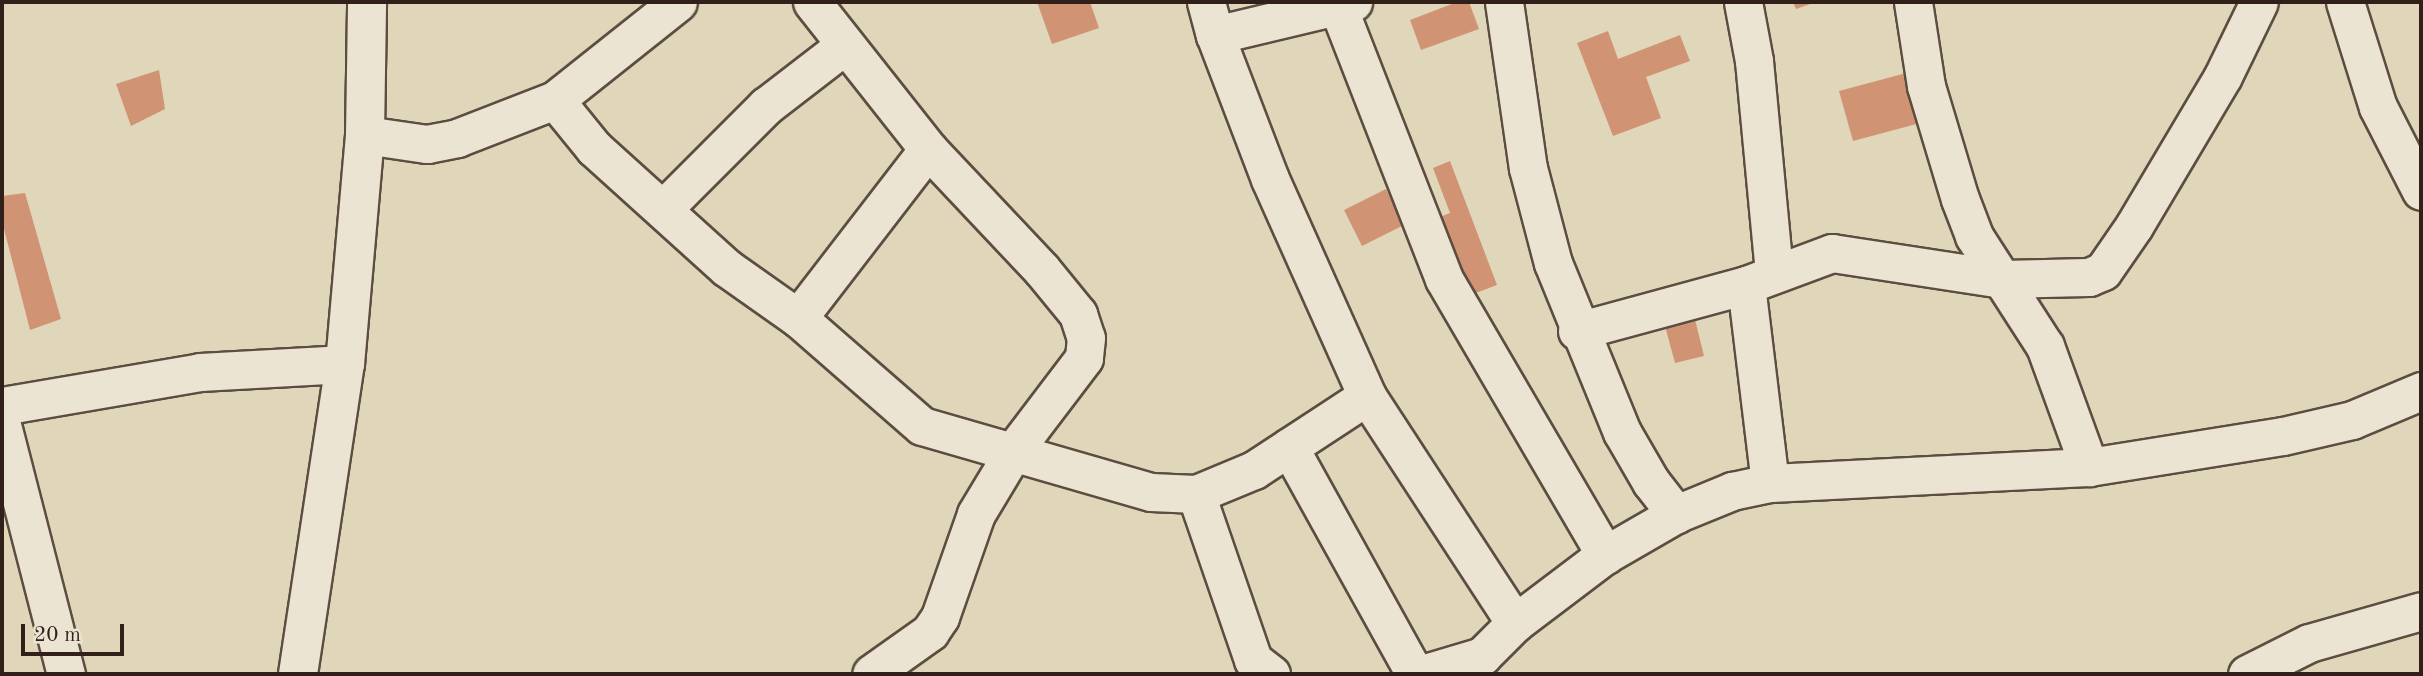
<!DOCTYPE html>
<html>
<head>
<meta charset="utf-8">
<style>
	body { margin:0 }
	#map { position:relative; width:2423px; height:676px; overflow:hidden; background:#e0d6ba; font-family:"Old Standard TT",serif }
	div>[style] { position:absolute }
	[style*='--x'] { left:calc(var(--x)*1px); top:calc(var(--y)*1px); width:calc(var(--w)*1px); rotate:calc(var(--a)*1deg) }
	.building>* { inset:0; background:#d09474 }
	.roads { filter:drop-shadow(2px 0 #5d4d41) drop-shadow(-2px 0 #5d4d41) drop-shadow(0 2px #5d4d41) drop-shadow(0 -2px #5d4d41) }
	.minor>* { height:37px; margin:-18.5px; padding:0 18.5px; transform-origin:18.5px; border-radius:18.5px; background:#ebe4d2 }
	.tertiary>* { height:38px; margin:-19px; padding:0 19px; transform-origin:19px; border-radius:19px; background:#ebe4d2 }
	span { translate:-50% -50%; white-space:nowrap; text-align:center; line-height:1.15; -webkit-text-stroke:5px #ebe4d2; paint-order:stroke }
	.frame { position:absolute; inset:0; border:4px solid #311f19; pointer-events:none }
	.scale { position:absolute; left:21px; top:624px; width:103px; height:32px; box-sizing:border-box; border:4px solid #311f19; border-top:0; padding-left:9px; font-size:21px; line-height:24px; white-space:nowrap; color:#311f19; -webkit-text-stroke:5px #ebe4d2; paint-order:stroke }
</style>
</head>
<body>
<div id="map">
	<div class="building">
		<div style="clip-path:polygon(1037px 2px,1090px 2px,1099px 28px,1052px 44px)"></div>
		<div style="clip-path:polygon(1457px 2px,1469px 2px,1479px 29px,1421px 50px,1410px 20px)"></div>
		<div style="clip-path:polygon(1793px 2px,1816px 2px,1796px 9px)"></div>
		<div style="clip-path:polygon(1608px 31px,1618px 59px,1680px 35px,1690px 61px,1646px 77px,1661px 118px,1613px 136px,1577px 43px)"></div>
		<div style="clip-path:polygon(159px 70px,165px 109px,131px 126px,116px 84px)"></div>
		<div style="clip-path:polygon(1910px 72px,1924px 122px,1853px 141px,1839px 91px)"></div>
		<div style="clip-path:polygon(1450px 161px,1497px 285px,1460px 299px,1430px 221px,1450px 213px,1433px 168px)"></div>
		<div style="clip-path:polygon(1386px 189px,1404px 225px,1362px 246px,1344px 210px)"></div>
		<div style="clip-path:polygon(25px 193px,61px 319px,30px 330px,2px 221px,2px 196px)"></div>
		<div style="clip-path:polygon(1692px 307px,1704px 356px,1675px 363px,1662px 315px)"></div>
	</div>
	<div class="roads">
		<div class="minor">
			<div style="--x:812;--y:2;--w:187;--a:51.7"></div>
			<div style="--x:928;--y:149;--w:166;--a:46.7"></div>
			<div style="--x:1042;--y:270;--w:57;--a:50.7"></div>
			<div style="--x:1078;--y:314;--w:25;--a:72"></div>
			<div style="--x:1086;--y:338;--w:20;--a:96"></div>
			<div style="--x:1084;--y:358;--w:114;--a:127.2"></div>
			<div style="--x:1015;--y:449;--w:76;--a:121"></div>
			<div style="--x:976;--y:514;--w:109;--a:109.3"></div>
			<div style="--x:940;--y:617;--w:18;--a:124"></div>
			<div style="--x:930;--y:632;--w:72;--a:144.6"></div>
			<div style="--x:1206;--y:2;--w:34;--a:75"></div>
			<div style="--x:1215;--y:35;--w:154;--a:69.1"></div>
			<div style="--x:1270;--y:179;--w:238;--a:65.9"></div>
			<div style="--x:1367;--y:396;--w:271;--a:56.9"></div>
			<div style="--x:1504;--y:2;--w:168;--a:81.8"></div>
			<div style="--x:1528;--y:168;--w:98;--a:75.3"></div>
			<div style="--x:1553;--y:263;--w:183;--a:67.8"></div>
			<div style="--x:1622;--y:432;--w:58;--a:59.9"></div>
			<div style="--x:1651;--y:482;--w:41;--a:52"></div>
			<div style="--x:1743;--y:2;--w:60;--a:79.4"></div>
			<div style="--x:1754;--y:61;--w:212;--a:84.6"></div>
			<div style="--x:1913;--y:2;--w:85;--a:81.2"></div>
			<div style="--x:1926;--y:86;--w:118;--a:73.3"></div>
			<div style="--x:1960;--y:199;--w:40;--a:69"></div>
			<div style="--x:1974;--y:236;--w:131;--a:57.2"></div>
			<div style="--x:2045;--y:346;--w:129;--a:70"></div>
			<div style="--x:2345;--y:2;--w:110;--a:72.6"></div>
			<div style="--x:2378;--y:107;--w:94;--a:62.9"></div>
			<div style="--x:1338;--y:7;--w:292;--a:68.7"></div>
			<div style="--x:1444;--y:279;--w:320;--a:59.7"></div>
			<div style="--x:1215;--y:35;--w:142;--a:-13.4"></div>
			<div style="--x:555;--y:100;--w:62;--a:50.9"></div>
			<div style="--x:594;--y:148;--w:179;--a:42.1"></div>
			<div style="--x:727;--y:268;--w:87;--a:35.2"></div>
			<div style="--x:798;--y:318;--w:164;--a:41.1"></div>
			<div style="--x:922;--y:426;--w:238;--a:16.1"></div>
			<div style="--x:1151;--y:492;--w:45;--a:2.5"></div>
			<div style="--x:1196;--y:494;--w:63;--a:-22.5"></div>
			<div style="--x:1254;--y:470;--w:135;--a:-33.2"></div>
			<div style="--x:365;--y:135;--w:63;--a:8.3"></div>
			<div style="--x:427;--y:144;--w:31;--a:-11"></div>
			<div style="--x:457;--y:138;--w:105;--a:-21.2"></div>
			<div style="--x:555;--y:100;--w:157;--a:-38.5"></div>
			<div style="--x:663;--y:209;--w:146;--a:-45"></div>
			<div style="--x:766;--y:106;--w:98;--a:-37.6"></div>
			<div style="--x:1746;--y:285;--w:199;--a:83.1"></div>
			<div style="--x:798;--y:318;--w:213;--a:-52.4"></div>
			<div style="--x:1577;--y:331;--w:175;--a:-15.2"></div>
			<div style="--x:1746;--y:285;--w:92;--a:-20.4"></div>
			<div style="--x:1832;--y:253;--w:172;--a:8.7"></div>
			<div style="--x:2002;--y:279;--w:87;--a:-1.3"></div>
			<div style="--x:2089;--y:277;--w:15;--a:-23"></div>
			<div style="--x:2103;--y:271;--w:55;--a:-55.4"></div>
			<div style="--x:2134;--y:226;--w:174;--a:-59.3"></div>
			<div style="--x:2223;--y:76;--w:82;--a:-64.1"></div>
			<div style="--x:2;--y:406;--w:201;--a:-9.7"></div>
			<div style="--x:200;--y:372;--w:145;--a:-3.2"></div>
			<div style="--x:2;--y:425;--w:257;--a:75.6"></div>
			<div style="--x:1289;--y:447;--w:260;--a:61"></div>
			<div style="--x:1196;--y:494;--w:176;--a:71"></div>
			<div style="--x:1253;--y:660;--w:23;--a:38"></div>
			<div style="--x:1422;--y:674;--w:63;--a:-16.7"></div>
			<div style="--x:1482;--y:656;--w:47;--a:-45"></div>
			<div style="--x:1515;--y:623;--w:113;--a:-37.1"></div>
			<div style="--x:1605;--y:555;--w:82;--a:-30"></div>
			<div style="--x:1676;--y:514;--w:61;--a:-22.3"></div>
			<div style="--x:1732;--y:491;--w:39;--a:-12"></div>
			<div style="--x:1770;--y:483;--w:319;--a:-2.9"></div>
			<div style="--x:2089;--y:467;--w:196;--a:-9.1"></div>
			<div style="--x:2283;--y:436;--w:71;--a:-13.1"></div>
			<div style="--x:2352;--y:420;--w:75;--a:-22.8"></div>
			<div style="--x:2247;--y:674;--w:69;--a:-26.6"></div>
			<div style="--x:2309;--y:643;--w:116;--a:-15.9"></div>
		</div>
		<div class="tertiary">
			<div style="--x:298;--y:674;--w:314;--a:-81.4"></div>
			<div style="--x:345;--y:364;--w:230;--a:-85"></div>
			<div style="--x:365;--y:135;--w:133;--a:-89.1"></div>
		</div>
	</div>
	<div class="frame"></div>
	<div class="scale">20 m</div>
</div>
</body>
</html>
